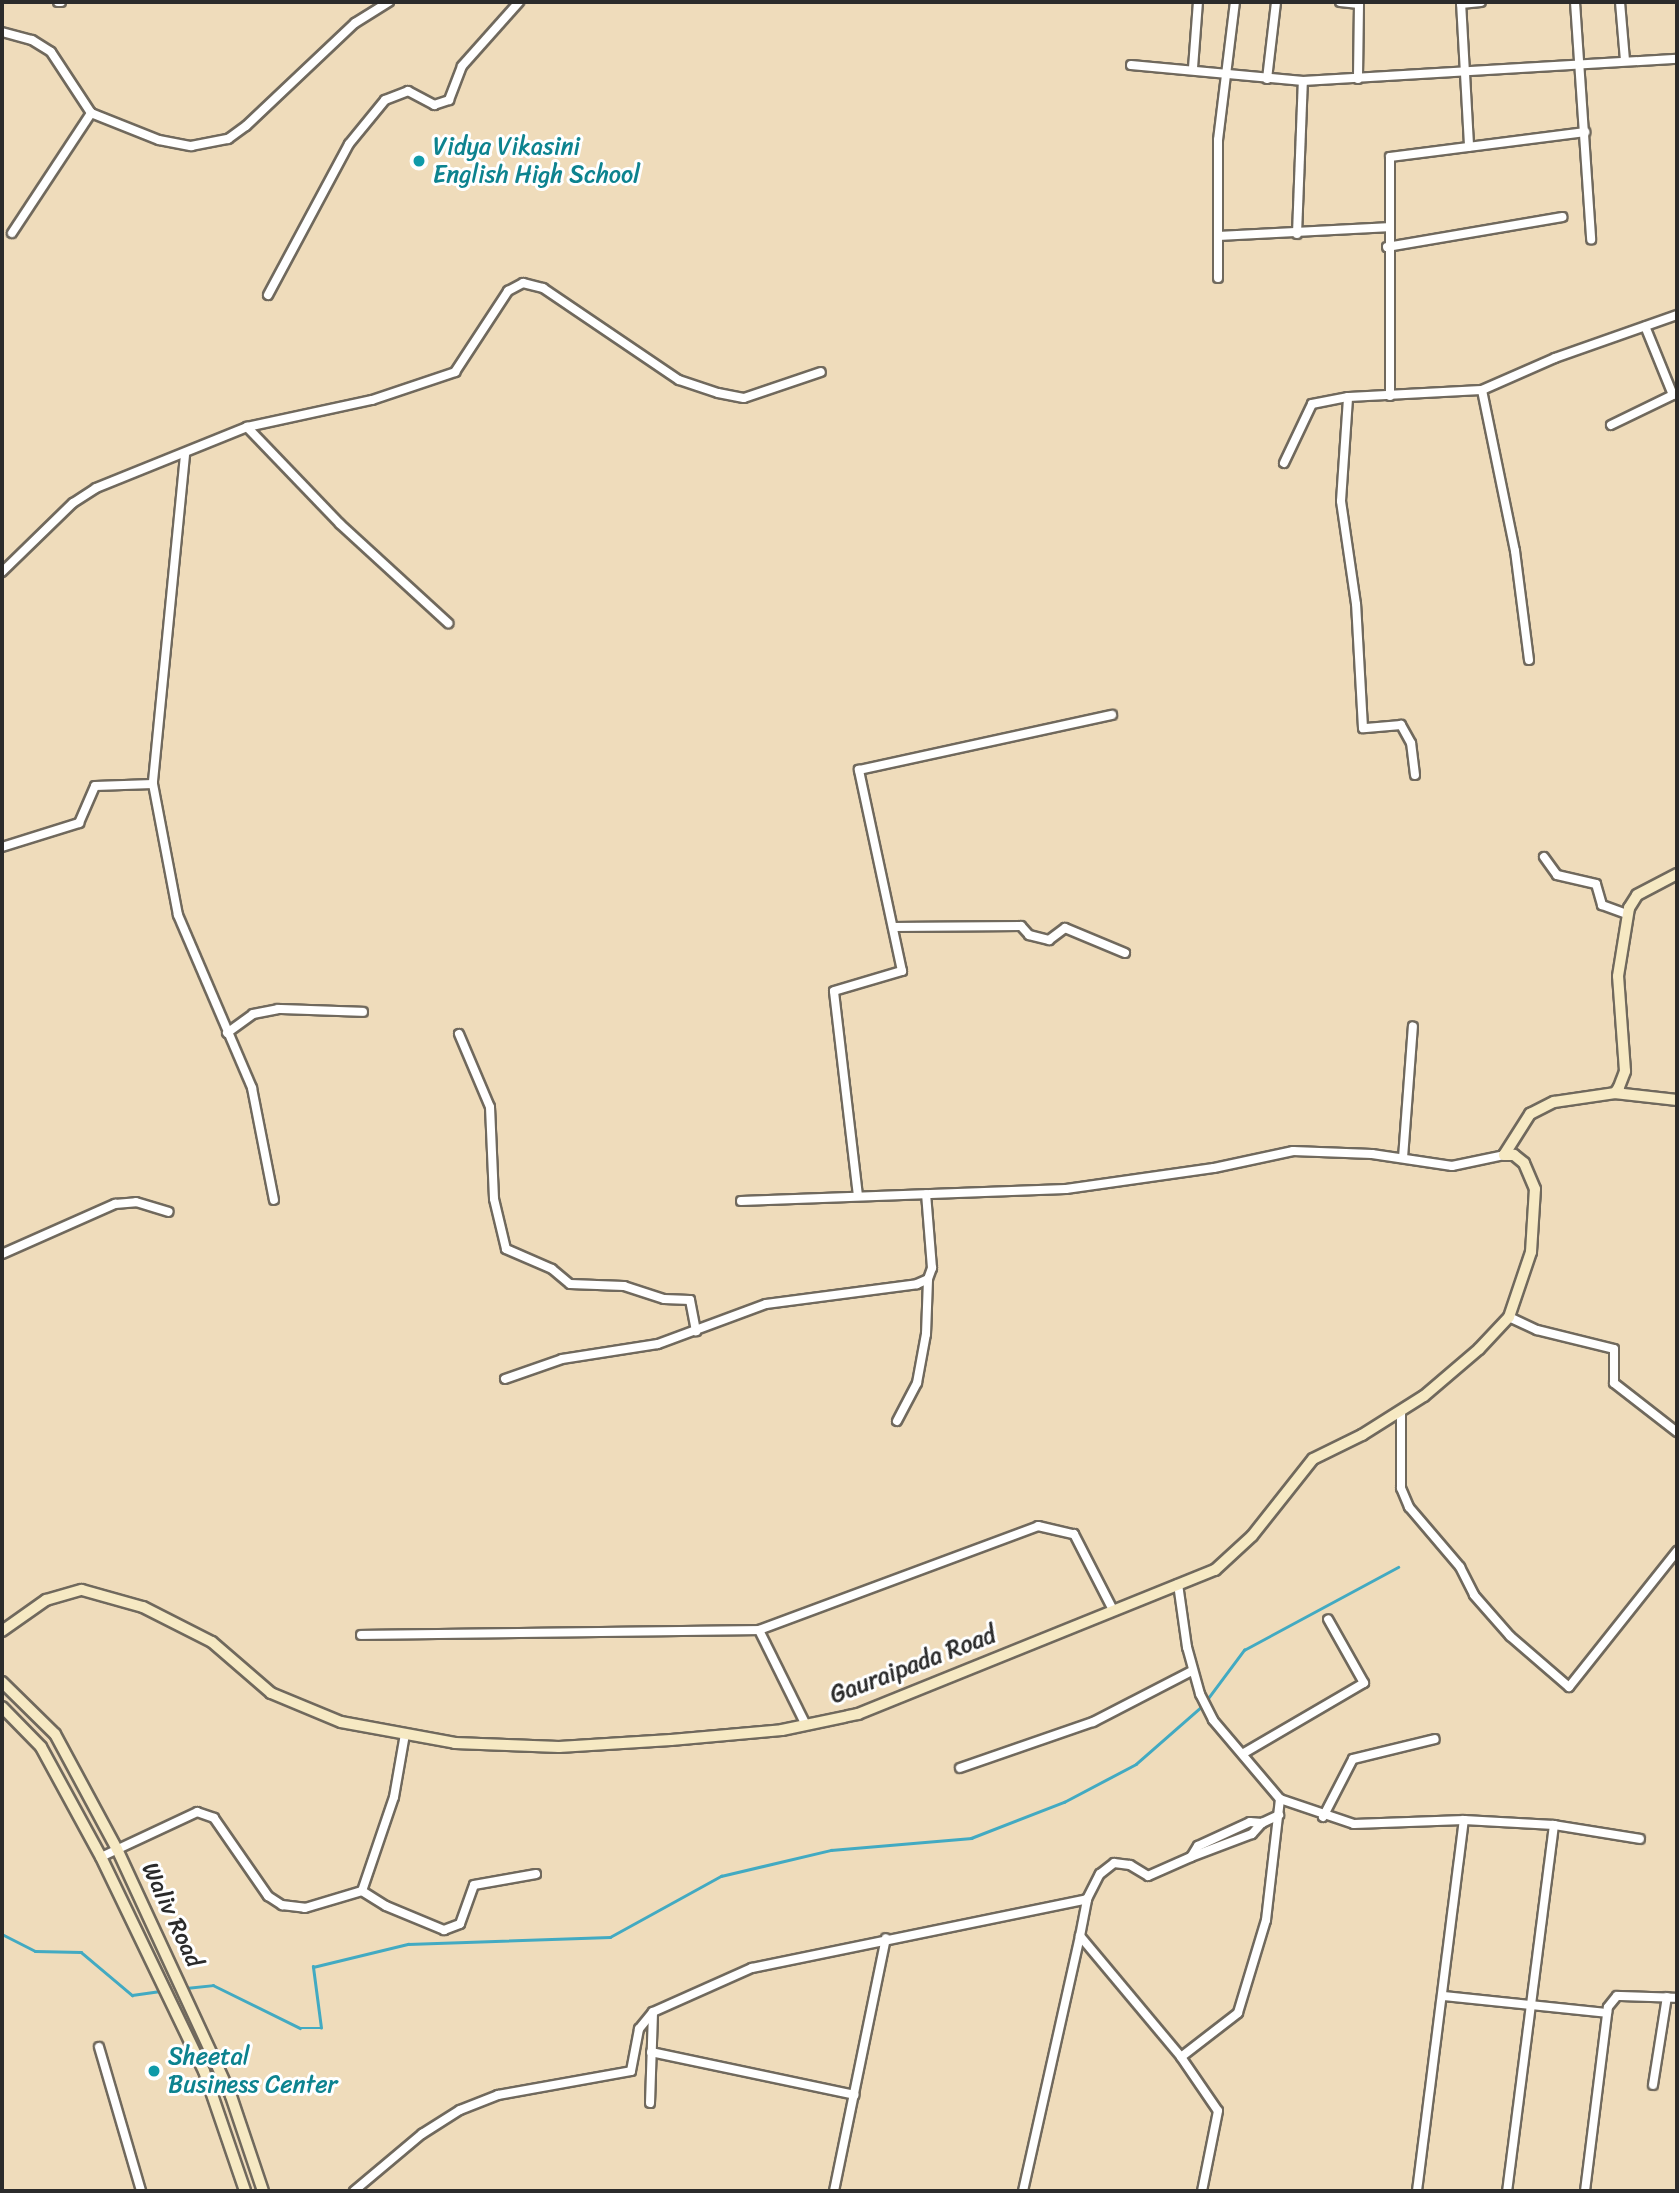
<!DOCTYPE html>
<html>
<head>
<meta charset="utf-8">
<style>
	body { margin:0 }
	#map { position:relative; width:1679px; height:2193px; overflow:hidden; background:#efdcbb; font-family:Sriracha,sans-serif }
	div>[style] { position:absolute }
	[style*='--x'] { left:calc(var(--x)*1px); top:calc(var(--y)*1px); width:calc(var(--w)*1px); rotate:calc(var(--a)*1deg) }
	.stream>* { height:2.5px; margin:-1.25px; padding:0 1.25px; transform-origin:1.25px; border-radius:1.25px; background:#42aac2 }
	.roads { filter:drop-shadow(2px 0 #70695d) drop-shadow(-2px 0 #70695d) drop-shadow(0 2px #70695d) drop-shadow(0 -2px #70695d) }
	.street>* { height:8px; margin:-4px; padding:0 4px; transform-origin:4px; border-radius:4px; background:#fff }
	.secondary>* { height:10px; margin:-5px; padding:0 5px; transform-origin:5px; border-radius:5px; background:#f6e9c3 }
	.dots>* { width:19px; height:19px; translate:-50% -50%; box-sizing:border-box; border:4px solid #fff; border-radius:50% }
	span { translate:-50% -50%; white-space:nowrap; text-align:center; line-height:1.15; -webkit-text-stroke:6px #fff; paint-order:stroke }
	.culture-label { font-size:24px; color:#0d838f }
	.left { translate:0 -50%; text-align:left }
	.street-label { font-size:24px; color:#2b2b2b }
	.frame { position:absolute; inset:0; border:4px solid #2b2b2b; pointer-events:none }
</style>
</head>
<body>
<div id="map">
	<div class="stream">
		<div style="--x:1206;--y:1701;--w:64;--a:-53.3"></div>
		<div style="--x:1244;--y:1650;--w:175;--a:-28.3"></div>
		<div style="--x:2;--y:1934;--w:37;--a:27"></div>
		<div style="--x:35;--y:1951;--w:46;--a:1.2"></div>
		<div style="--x:81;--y:1952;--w:67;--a:40.1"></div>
		<div style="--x:132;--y:1995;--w:30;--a:-8"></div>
		<div style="--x:186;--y:1988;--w:27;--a:-6"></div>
		<div style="--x:213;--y:1985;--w:97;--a:26.3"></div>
		<div style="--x:300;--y:2028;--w:21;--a:0"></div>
		<div style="--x:321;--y:2028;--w:62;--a:-97.5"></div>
		<div style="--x:313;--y:1967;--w:98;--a:-13.6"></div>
		<div style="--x:408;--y:1944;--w:202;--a:-2"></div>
		<div style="--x:610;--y:1937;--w:127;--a:-28.8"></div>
		<div style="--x:721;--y:1876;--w:113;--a:-13.3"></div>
		<div style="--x:831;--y:1850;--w:141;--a:-4.9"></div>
		<div style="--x:971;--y:1838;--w:100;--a:-21.2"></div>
		<div style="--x:1064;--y:1802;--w:81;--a:-27.8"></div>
		<div style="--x:1136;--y:1764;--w:88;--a:-41.3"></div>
	</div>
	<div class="roads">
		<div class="street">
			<div style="--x:58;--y:2;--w:3;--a:0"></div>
			<div style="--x:1340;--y:2;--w:19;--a:6"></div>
			<div style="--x:1359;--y:4;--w:75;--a:90.8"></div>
			<div style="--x:1461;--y:2;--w:145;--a:86.8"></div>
			<div style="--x:1575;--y:2;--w:238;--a:86.1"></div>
			<div style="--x:1620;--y:2;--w:58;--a:85.1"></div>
			<div style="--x:1461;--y:4;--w:20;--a:-6"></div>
			<div style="--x:2;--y:32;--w:31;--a:15"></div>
			<div style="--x:32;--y:40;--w:22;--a:32"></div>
			<div style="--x:51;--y:52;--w:73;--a:56.7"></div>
			<div style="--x:91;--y:113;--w:73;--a:21.7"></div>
			<div style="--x:159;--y:140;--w:33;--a:11"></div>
			<div style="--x:191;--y:146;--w:38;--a:-11"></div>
			<div style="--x:228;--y:139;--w:22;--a:-36"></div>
			<div style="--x:246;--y:126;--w:150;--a:-43.4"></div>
			<div style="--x:355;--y:23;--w:40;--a:-32"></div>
			<div style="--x:1131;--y:65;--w:173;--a:5.3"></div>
			<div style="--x:1303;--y:81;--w:375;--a:-3.4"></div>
			<div style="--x:1193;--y:68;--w:66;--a:-85.7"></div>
			<div style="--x:1267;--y:79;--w:78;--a:-83.3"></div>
			<div style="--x:12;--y:233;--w:144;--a:-56.6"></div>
			<div style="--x:1297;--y:234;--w:153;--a:-87.8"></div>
			<div style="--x:1218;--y:236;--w:169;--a:-3"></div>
			<div style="--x:1387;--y:247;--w:178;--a:-9.7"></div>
			<div style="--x:1218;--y:278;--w:138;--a:-90"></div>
			<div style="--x:1218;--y:140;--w:139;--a:-83"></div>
			<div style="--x:268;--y:295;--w:171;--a:-61.8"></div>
			<div style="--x:349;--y:144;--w:57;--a:-50.7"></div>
			<div style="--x:385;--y:100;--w:25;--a:-21"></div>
			<div style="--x:408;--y:91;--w:30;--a:28"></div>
			<div style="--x:434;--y:105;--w:16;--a:-18"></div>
			<div style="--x:449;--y:100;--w:36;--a:-69"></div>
			<div style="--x:462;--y:66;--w:86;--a:-48.3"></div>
			<div style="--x:1390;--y:396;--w:239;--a:-90"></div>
			<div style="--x:1390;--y:157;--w:197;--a:-7.3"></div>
			<div style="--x:1611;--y:425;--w:69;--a:-25.8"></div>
			<div style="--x:1673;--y:395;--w:74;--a:-112.1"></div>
			<div style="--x:247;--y:427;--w:134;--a:46.2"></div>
			<div style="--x:340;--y:524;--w:147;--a:42.5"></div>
			<div style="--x:185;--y:455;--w:331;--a:95.6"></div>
			<div style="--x:153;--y:784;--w:133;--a:79.2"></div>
			<div style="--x:178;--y:915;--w:188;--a:66.8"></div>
			<div style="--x:252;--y:1088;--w:114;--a:78.9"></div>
			<div style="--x:1284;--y:463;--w:65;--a:-64.6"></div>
			<div style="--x:1312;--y:404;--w:37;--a:-11"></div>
			<div style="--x:2;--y:572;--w:99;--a:-44.2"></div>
			<div style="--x:73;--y:503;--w:27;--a:-33"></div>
			<div style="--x:96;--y:488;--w:163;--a:-22"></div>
			<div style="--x:247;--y:427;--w:128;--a:-12.2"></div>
			<div style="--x:372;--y:400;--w:88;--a:-18.6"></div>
			<div style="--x:455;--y:372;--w:97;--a:-56.8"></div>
			<div style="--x:508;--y:291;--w:17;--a:-28"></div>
			<div style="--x:523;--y:283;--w:21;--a:14"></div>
			<div style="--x:543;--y:288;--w:164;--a:34.1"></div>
			<div style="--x:679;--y:380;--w:41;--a:18.4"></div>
			<div style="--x:718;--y:393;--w:26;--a:11"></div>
			<div style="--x:744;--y:398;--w:81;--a:-18.7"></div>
			<div style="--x:1529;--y:660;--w:110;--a:-97.3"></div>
			<div style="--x:1515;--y:551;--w:164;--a:-101.6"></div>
			<div style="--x:1482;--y:390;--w:80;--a:-23.7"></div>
			<div style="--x:1555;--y:358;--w:129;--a:-19.4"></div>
			<div style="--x:1415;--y:775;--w:32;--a:-97"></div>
			<div style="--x:1411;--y:743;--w:21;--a:-119"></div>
			<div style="--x:1401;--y:725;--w:38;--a:175"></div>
			<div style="--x:1363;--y:728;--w:124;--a:-93.2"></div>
			<div style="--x:1356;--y:604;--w:104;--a:-98.3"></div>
			<div style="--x:1341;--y:501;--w:104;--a:-86.1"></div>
			<div style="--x:1348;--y:397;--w:134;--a:-3"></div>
			<div style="--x:2;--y:847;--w:81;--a:-17.3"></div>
			<div style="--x:79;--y:823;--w:40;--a:-66.6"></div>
			<div style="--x:95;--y:786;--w:58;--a:-2"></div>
			<div style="--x:1544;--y:857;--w:22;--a:54"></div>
			<div style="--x:1557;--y:875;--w:40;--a:13"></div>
			<div style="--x:1596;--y:884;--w:22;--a:74"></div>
			<div style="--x:1602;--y:905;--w:27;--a:20"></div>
			<div style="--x:893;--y:927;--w:128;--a:-0.4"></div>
			<div style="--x:1021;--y:926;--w:12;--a:48"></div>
			<div style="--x:1029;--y:935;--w:21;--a:14"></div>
			<div style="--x:1049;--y:940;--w:20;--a:-37"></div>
			<div style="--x:1065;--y:928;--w:65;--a:22.6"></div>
			<div style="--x:227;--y:1033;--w:32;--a:-36"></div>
			<div style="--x:253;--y:1014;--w:25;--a:-11"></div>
			<div style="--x:278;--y:1009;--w:85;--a:2"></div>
			<div style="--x:459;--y:1034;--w:79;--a:67"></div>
			<div style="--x:490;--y:1107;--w:92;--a:87.5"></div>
			<div style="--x:494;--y:1199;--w:51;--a:76.5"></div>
			<div style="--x:506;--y:1249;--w:50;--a:23.5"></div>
			<div style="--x:552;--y:1269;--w:23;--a:40"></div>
			<div style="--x:570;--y:1284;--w:54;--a:2.1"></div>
			<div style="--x:624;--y:1286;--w:42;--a:18"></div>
			<div style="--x:664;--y:1299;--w:26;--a:2"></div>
			<div style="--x:690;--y:1300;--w:32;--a:79"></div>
			<div style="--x:1403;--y:1158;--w:132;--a:-85.7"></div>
			<div style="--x:858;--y:1196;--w:206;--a:-96.7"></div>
			<div style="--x:834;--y:991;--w:71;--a:-16.4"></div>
			<div style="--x:902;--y:971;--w:206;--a:-102.1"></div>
			<div style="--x:859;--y:770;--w:259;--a:-12.3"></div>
			<div style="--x:741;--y:1201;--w:325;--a:-2.1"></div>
			<div style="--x:1066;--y:1189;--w:149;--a:-8.1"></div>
			<div style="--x:1214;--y:1168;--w:81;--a:-12.1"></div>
			<div style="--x:1293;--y:1151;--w:79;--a:2.2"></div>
			<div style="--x:1372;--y:1154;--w:81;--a:8.5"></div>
			<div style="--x:1452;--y:1166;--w:53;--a:-11.9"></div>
			<div style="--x:2;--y:1254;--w:124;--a:-23.9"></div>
			<div style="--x:115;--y:1204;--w:21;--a:-5"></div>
			<div style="--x:136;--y:1202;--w:34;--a:17"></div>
			<div style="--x:1509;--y:1317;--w:31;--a:25"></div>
			<div style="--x:1537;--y:1330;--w:79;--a:13.9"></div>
			<div style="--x:1614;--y:1349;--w:34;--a:90"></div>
			<div style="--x:1614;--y:1383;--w:80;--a:37.9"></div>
			<div style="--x:505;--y:1379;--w:60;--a:-19.3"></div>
			<div style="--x:562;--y:1359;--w:97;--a:-8.9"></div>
			<div style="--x:658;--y:1344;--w:115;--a:-20.3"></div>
			<div style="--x:766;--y:1304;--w:152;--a:-7.5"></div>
			<div style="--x:917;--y:1284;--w:12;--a:-24"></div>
			<div style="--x:928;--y:1279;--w:12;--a:-70"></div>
			<div style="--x:932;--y:1268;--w:74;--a:-94.6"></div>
			<div style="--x:1401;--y:1411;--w:77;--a:90"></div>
			<div style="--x:1401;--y:1488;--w:21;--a:67"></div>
			<div style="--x:1409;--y:1507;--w:79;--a:49.6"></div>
			<div style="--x:1460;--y:1567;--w:31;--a:63"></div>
			<div style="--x:1474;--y:1595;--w:55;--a:48.7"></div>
			<div style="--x:1510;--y:1636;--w:78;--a:40.8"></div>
			<div style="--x:1569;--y:1687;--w:174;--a:-51.5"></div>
			<div style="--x:897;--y:1421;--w:43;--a:-62.2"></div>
			<div style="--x:917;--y:1383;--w:50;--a:-79.6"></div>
			<div style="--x:926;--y:1334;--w:55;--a:-87.9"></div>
			<div style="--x:1178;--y:1584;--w:64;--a:81.9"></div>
			<div style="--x:1187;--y:1647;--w:49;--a:74.5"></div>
			<div style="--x:1200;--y:1694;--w:29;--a:63"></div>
			<div style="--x:1213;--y:1720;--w:104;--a:49.7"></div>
			<div style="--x:1280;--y:1799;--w:122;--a:96.6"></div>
			<div style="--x:1266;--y:1920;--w:97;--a:106.8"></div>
			<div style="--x:1238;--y:2013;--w:72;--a:142.3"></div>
			<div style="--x:1181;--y:2057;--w:65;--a:55.6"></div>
			<div style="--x:1218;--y:2111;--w:82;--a:101.3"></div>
			<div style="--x:759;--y:1630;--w:106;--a:63.7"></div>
			<div style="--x:361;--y:1635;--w:398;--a:-0.7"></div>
			<div style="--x:759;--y:1630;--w:298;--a:-20.4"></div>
			<div style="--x:1038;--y:1526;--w:37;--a:13"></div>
			<div style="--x:1074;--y:1534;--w:85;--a:62.8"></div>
			<div style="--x:1244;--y:1753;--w:139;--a:-30.3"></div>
			<div style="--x:1364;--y:1683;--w:73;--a:-119.4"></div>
			<div style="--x:960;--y:1768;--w:141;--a:-19.1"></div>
			<div style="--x:1093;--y:1722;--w:111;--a:-27.3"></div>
			<div style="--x:1280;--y:1799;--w:78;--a:18.7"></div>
			<div style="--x:1354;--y:1824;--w:110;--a:-2.1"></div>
			<div style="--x:1464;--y:1820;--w:90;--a:3.2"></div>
			<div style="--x:1554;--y:1825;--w:369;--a:97.3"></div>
			<div style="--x:1323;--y:1817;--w:65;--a:-62.7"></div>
			<div style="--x:1353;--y:1759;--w:84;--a:-13.7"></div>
			<div style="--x:1554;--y:1825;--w:87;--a:9.2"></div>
			<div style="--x:101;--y:1857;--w:106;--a:-25.1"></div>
			<div style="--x:197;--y:1812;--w:18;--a:19"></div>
			<div style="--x:214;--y:1818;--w:95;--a:55.3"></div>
			<div style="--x:268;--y:1896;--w:17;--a:33"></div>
			<div style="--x:282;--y:1905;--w:23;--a:7"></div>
			<div style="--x:305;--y:1908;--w:59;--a:-16.6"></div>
			<div style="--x:362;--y:1891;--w:28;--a:32"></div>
			<div style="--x:386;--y:1906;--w:63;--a:22.5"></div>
			<div style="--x:444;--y:1930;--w:17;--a:-21"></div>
			<div style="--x:460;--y:1924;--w:41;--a:-70.3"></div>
			<div style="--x:474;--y:1885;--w:63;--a:-10.1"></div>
			<div style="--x:1191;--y:1857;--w:65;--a:-20.7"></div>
			<div style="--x:1252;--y:1834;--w:15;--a:-48"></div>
			<div style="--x:362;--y:1891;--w:99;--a:-71.2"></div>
			<div style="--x:394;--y:1797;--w:64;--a:-80.1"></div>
			<div style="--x:1080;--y:1936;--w:38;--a:-79"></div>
			<div style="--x:1443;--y:1996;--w:165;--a:5.9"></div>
			<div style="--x:99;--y:2047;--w:150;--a:73.7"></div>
			<div style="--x:651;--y:2052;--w:208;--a:11.9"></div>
			<div style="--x:1653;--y:2085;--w:89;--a:-81"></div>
			<div style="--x:650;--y:2103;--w:91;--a:-88.1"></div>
			<div style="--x:354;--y:2191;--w:89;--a:-40"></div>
			<div style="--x:422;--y:2134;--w:45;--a:-32.3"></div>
			<div style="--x:460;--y:2110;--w:41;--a:-21.5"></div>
			<div style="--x:498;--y:2095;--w:135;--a:-10.2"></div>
			<div style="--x:631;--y:2071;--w:43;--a:-79.2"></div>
			<div style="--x:639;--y:2029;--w:22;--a:-51"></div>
			<div style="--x:653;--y:2012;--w:108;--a:-24"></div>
			<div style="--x:752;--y:1968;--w:342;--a:-11.6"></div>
			<div style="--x:1087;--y:1899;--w:28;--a:-63"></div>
			<div style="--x:1100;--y:1874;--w:18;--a:-38"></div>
			<div style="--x:1114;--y:1863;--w:16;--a:7"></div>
			<div style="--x:1130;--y:1865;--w:21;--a:31"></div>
			<div style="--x:1148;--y:1876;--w:47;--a:-23.8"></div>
			<div style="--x:1191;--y:1857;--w:13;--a:-58"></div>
			<div style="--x:1198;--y:1846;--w:57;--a:-24.8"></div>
			<div style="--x:1250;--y:1822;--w:12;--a:5"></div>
			<div style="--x:1262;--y:1823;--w:19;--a:-25"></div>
			<div style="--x:834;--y:2191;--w:258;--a:-78.4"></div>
			<div style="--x:1023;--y:2191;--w:261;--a:-77.4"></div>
			<div style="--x:1080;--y:1936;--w:158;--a:50.1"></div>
			<div style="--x:1417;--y:2191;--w:374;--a:-82.8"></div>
			<div style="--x:1585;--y:2191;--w:185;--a:-82.9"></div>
			<div style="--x:1608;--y:2007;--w:14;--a:-51"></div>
			<div style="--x:1617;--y:1996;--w:60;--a:1.9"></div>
		</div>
		<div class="secondary">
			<div style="--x:1615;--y:1093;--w:62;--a:6.4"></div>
			<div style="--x:1504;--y:1155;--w:49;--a:-57.6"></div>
			<div style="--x:1530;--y:1114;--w:27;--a:-27"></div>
			<div style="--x:1554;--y:1102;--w:62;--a:-8.4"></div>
			<div style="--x:1615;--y:1093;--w:7;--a:-56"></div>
			<div style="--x:1619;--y:1087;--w:17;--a:-69"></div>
			<div style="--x:1625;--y:1071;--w:95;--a:-94.2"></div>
			<div style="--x:1618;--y:976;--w:69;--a:-80.8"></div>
			<div style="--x:1629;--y:908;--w:15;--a:-58"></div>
			<div style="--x:1637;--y:895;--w:45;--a:-27.7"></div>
			<div style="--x:2;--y:1631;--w:54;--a:-35.2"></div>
			<div style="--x:46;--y:1600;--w:37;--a:-16"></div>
			<div style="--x:82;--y:1590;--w:63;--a:15.6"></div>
			<div style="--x:143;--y:1607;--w:77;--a:26.9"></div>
			<div style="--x:212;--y:1642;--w:78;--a:40.8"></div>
			<div style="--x:271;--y:1693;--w:76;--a:22.5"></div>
			<div style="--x:341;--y:1722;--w:116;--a:10.4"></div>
			<div style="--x:455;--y:1743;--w:104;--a:2.2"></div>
			<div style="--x:559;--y:1747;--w:112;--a:-3.6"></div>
			<div style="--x:671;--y:1740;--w:111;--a:-5.1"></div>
			<div style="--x:782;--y:1730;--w:78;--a:-11.9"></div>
			<div style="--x:858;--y:1714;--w:385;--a:-22"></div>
			<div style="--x:1215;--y:1570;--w:50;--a:-42.6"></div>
			<div style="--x:1252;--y:1536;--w:98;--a:-51.6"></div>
			<div style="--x:1313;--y:1459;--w:55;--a:-26.1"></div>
			<div style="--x:1362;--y:1435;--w:73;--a:-32.2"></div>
			<div style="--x:1424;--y:1396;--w:72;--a:-40.5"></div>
			<div style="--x:1479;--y:1349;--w:44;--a:-46.8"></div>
			<div style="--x:1509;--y:1317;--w:69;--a:-71.3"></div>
			<div style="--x:1531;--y:1252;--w:63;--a:-86.4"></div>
			<div style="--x:1535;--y:1189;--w:28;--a:-113"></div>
			<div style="--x:1524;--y:1163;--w:13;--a:-141"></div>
			<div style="--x:1514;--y:1155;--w:10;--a:180"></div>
			<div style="--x:2;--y:1682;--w:74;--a:44.5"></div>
			<div style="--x:55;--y:1734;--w:131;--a:61.7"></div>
			<div style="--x:117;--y:1849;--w:272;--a:65.2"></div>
			<div style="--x:231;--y:2096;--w:100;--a:71.4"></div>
			<div style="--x:2;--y:1707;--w:56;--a:45.7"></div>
			<div style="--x:41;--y:1747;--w:125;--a:61.4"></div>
			<div style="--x:101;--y:1857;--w:237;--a:64.3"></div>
			<div style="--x:204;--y:2071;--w:127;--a:71.1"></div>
		</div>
	</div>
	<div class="dots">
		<div style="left:419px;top:161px;background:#0f9aa8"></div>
		<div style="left:154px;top:2071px;background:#0f9aa8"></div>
	</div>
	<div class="culture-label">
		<span class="left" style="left:433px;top:161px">Vidya Vikasini<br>English High School</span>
		<span class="left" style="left:168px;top:2071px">Sheetal<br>Business Center</span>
	</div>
	<div class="street-label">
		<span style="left:913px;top:1665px;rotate:-21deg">Gauraipada Road</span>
		<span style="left:172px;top:1915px;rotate:65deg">Waliv Road</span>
	</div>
	<div class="frame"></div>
</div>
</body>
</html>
